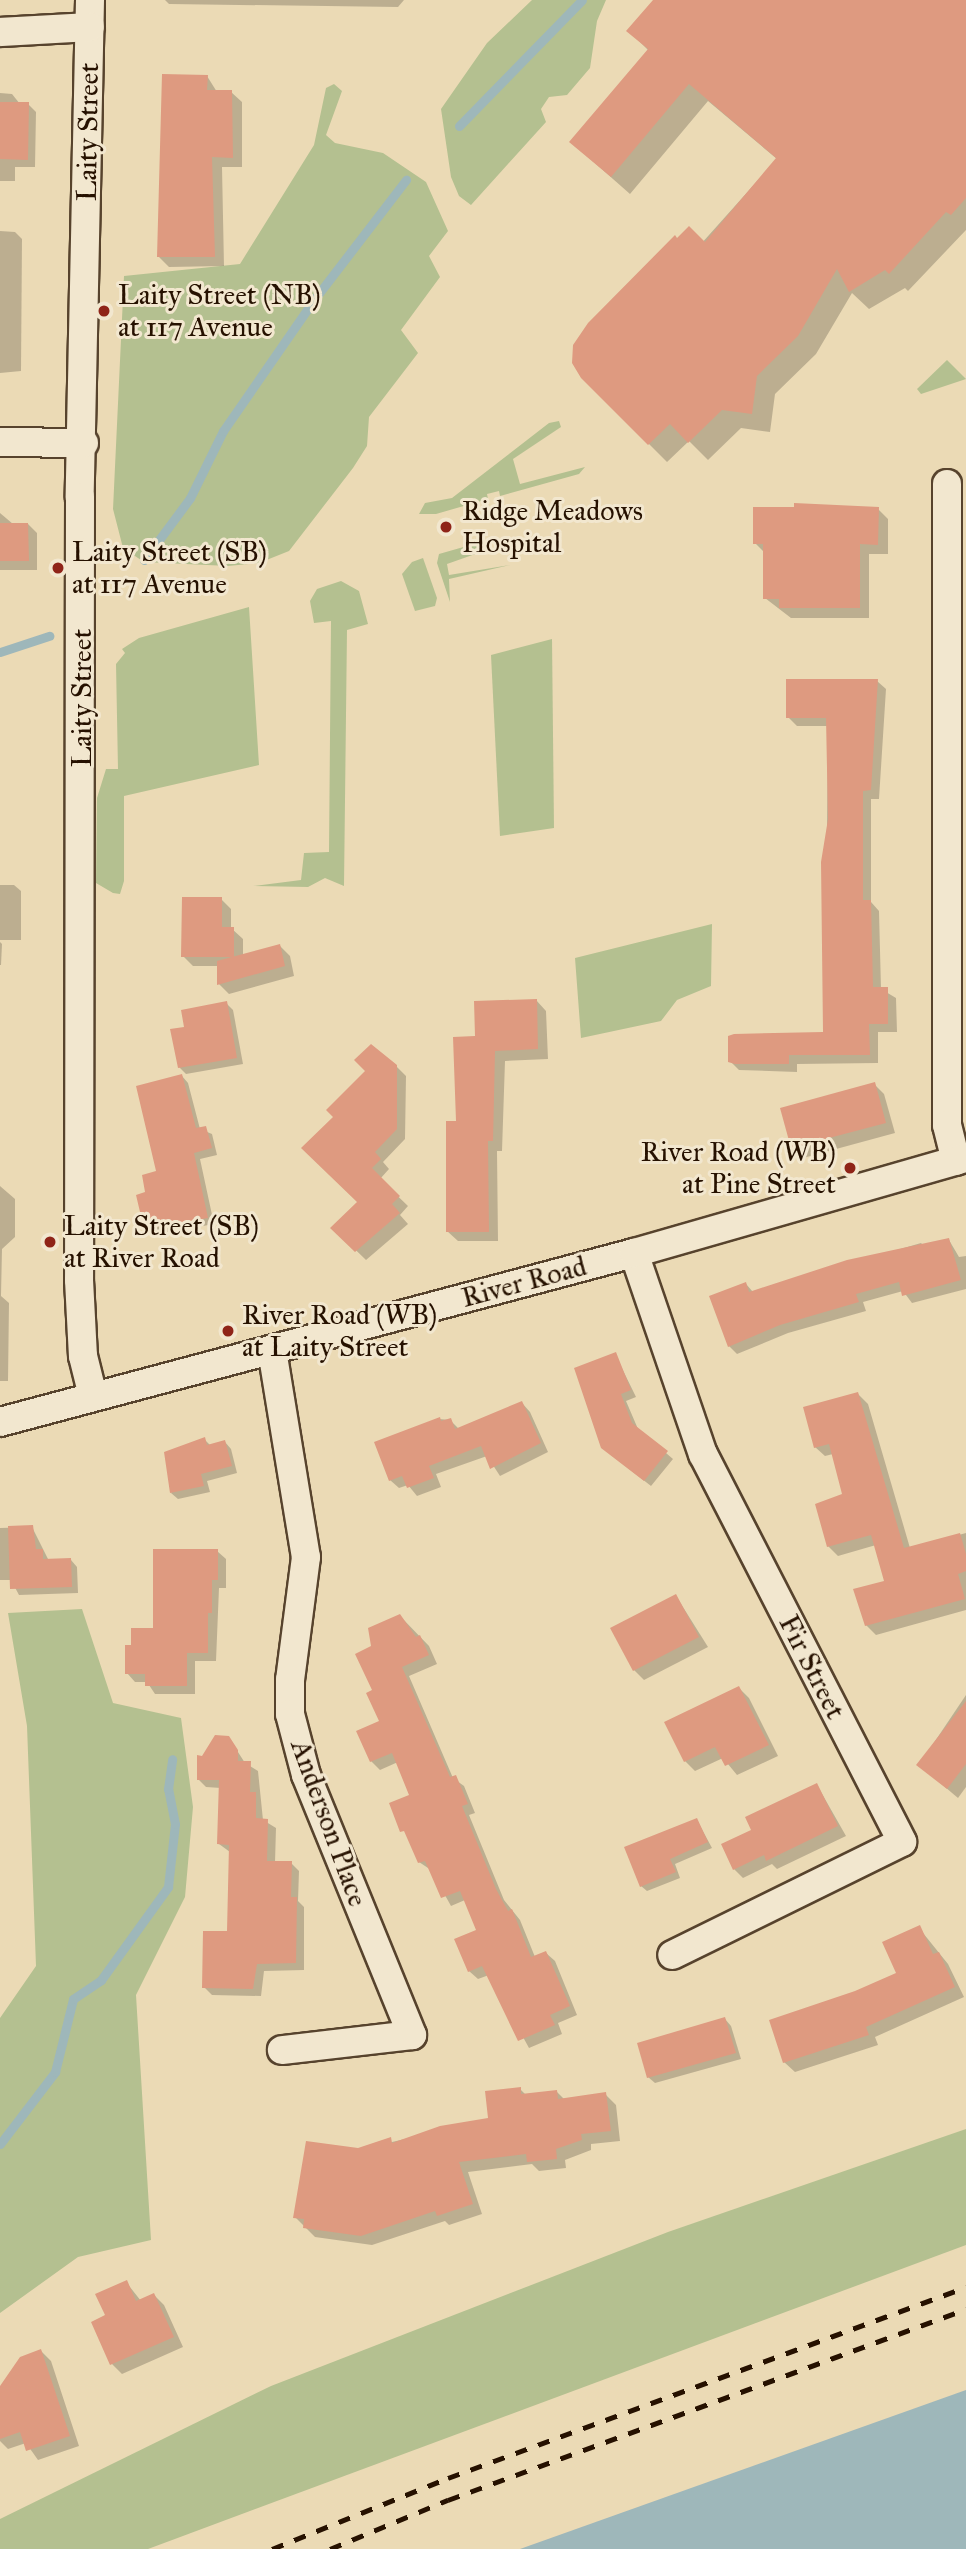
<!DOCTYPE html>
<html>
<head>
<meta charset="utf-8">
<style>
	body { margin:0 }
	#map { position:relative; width:966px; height:2549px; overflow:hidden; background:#ebdab5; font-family:"IM FELL Great Primer",serif }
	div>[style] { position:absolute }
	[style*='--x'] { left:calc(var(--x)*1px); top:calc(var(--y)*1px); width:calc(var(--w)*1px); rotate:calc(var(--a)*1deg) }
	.green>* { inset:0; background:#b4c090 }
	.water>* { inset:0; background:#9eb7ba }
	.shadow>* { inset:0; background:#0003 }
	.stream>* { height:9px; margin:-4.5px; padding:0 4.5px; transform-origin:4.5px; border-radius:4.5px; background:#9eb7ba }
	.building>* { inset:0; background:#de9a80 }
	.roads { filter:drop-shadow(2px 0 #57432d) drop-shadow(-2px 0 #57432d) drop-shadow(0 2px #57432d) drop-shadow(0 -2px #57432d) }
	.minor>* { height:28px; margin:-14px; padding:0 14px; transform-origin:14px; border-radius:14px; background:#f2e7cf }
	.rail>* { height:5px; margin-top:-2.5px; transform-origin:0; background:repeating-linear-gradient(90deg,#261100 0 12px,transparent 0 24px) }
	.dots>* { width:19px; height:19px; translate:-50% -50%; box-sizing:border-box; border:4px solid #f2e7cf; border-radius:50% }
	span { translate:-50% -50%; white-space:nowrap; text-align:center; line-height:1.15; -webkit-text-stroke:6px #f2e7cf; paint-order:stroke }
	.street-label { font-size:28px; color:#261100 }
	.poi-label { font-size:28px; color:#261100 }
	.left { translate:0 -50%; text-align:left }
	.right { translate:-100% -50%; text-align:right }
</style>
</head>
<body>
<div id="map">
	<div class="green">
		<div style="clip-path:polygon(532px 0,606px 0,597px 21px,590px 68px,567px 95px,549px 97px,541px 109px,546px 122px,471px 205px,459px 196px,451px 177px,441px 109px,487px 43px)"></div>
		<div style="clip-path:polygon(334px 84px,342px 91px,326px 135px,335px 143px,383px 153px,426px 182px,448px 231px,429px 256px,440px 277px,401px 330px,418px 353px,369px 417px,367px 446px,353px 468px,289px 551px,259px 563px,228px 566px,144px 562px,123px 548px,113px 509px,124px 276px,240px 264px,314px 145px,326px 88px)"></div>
		<div style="clip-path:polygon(947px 360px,966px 379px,921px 394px,917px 389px)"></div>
		<div style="clip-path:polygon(559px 421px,561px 427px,513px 459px,520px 484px,585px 467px,579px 474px,500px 496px,499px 491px,487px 494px,488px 499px,436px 514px,419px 514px,425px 503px,452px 498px,549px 423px)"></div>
		<div style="clip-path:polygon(481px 542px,481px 552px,447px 564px,449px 575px,510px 565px,449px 579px,450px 602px,437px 563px,439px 554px)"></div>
		<div style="clip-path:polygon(423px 558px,437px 598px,435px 606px,415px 611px,402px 574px,412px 562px)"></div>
		<div style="clip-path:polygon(341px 581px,359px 591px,368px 624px,347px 630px,344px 886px,325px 878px,308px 887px,253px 886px,301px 880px,304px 853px,329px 852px,331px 621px,314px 623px,310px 601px,317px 589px)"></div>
		<div style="clip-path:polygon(249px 607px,259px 765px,124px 796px,124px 881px,120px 894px,113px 893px,96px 883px,97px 798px,106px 769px,118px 769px,116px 664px,125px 653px,122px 649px,139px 638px)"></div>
		<div style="clip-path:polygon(552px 639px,554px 828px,500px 836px,491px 655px)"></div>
		<div style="clip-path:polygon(712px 924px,711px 986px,677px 1000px,661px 1021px,581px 1038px,575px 958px)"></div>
		<div style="clip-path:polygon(82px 1609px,113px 1703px,181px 1718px,193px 1807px,185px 1897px,136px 1995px,151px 2240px,78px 2257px,0 2313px,0 2018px,36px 1966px,27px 1726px,8px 1613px)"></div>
		<div style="clip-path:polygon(966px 2129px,966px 2245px,148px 2549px,0 2549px,0 2519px,271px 2386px,668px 2232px)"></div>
	</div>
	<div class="water">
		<div style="clip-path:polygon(966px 2390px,966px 2549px,520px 2549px)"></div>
	</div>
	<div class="shadow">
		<div style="clip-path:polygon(165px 0,404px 0,398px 7px,169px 4px)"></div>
		<div style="clip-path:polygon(656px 0,966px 0,966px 230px,908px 291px,905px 288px,869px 309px,852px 293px,816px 354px,775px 394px,770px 432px,741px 428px,708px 460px,689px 441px,667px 462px,582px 377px,777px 159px,708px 101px,630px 194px,571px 142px,649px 51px,629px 31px)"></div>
		<div style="clip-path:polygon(207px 76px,217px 92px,231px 92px,242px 102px,242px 167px,222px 167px,224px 266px,169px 267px,159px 257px)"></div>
		<div style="clip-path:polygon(0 93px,12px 94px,20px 104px,28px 104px,36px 112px,35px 167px,15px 167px,15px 181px,0 181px)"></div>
		<div style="clip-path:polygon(0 231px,15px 232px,22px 239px,21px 371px,0 373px)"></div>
		<div style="clip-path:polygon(878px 509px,888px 519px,888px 554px,869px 554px,869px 618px,791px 618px,765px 598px,765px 553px,755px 543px)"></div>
		<div style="clip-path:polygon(0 513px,13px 524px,28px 524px,37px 533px,37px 570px,0 570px)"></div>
		<div style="clip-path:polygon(877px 681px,886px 689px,879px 799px,871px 799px,871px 902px,879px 911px,881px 989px,896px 998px,897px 1032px,878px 1032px,878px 1063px,797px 1064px,797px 1072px,739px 1070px,730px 1061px,825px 1034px,828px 726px,797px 726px,788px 717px)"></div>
		<div style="clip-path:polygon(0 885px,14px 885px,21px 891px,21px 940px,0 940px)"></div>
		<div style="clip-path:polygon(221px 899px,231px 909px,231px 928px,243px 939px,243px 956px,280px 946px,290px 956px,294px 976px,229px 994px,219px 984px,219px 966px,193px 966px,183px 956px)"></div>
		<div style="clip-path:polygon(0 942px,2px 944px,1px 965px,0 965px)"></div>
		<div style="clip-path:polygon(536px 1000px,546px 1011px,548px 1059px,505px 1061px,502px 1151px,497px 1151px,498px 1241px,458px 1241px,447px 1231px,477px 1038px)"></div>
		<div style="clip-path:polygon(226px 1003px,233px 1010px,243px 1064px,186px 1074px,179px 1067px,186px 1028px)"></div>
		<div style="clip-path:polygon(396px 1066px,406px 1076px,405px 1139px,383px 1162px,389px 1169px,380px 1179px,408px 1206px,400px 1215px,408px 1224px,366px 1260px,333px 1228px,359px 1202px)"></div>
		<div style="clip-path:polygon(182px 1076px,188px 1083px,200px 1129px,212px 1134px,217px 1155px,200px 1159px,214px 1224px,152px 1235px,145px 1228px,148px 1194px,158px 1173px)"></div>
		<div style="clip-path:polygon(874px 1084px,884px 1094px,895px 1133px,803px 1158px,792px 1147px)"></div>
		<div style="clip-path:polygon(0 1186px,15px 1199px,15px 1237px,2px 1249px,1px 1296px,9px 1303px,8px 1381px,0 1381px)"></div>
		<div style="clip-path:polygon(949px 1240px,959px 1257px,966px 1256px,966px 1289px,912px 1303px,903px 1291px,863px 1302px,866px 1311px,788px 1333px,737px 1354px,729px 1346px,746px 1284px,753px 1292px,921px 1243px,925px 1247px)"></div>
		<div style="clip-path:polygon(615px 1354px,636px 1397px,626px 1401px,638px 1429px,673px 1459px,651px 1486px,610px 1454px)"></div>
		<div style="clip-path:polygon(858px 1394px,868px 1404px,910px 1548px,966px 1533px,966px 1610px,876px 1635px,866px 1625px,886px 1582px,876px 1545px,838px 1556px,828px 1546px,844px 1495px,833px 1454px,825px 1456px,815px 1447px)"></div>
		<div style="clip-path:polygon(522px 1403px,530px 1412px,548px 1452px,500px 1476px,487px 1456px,436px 1474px,441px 1487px,417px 1496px,408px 1485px,399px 1488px,390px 1480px,439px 1419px,450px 1420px,459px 1429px)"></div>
		<div style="clip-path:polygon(204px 1439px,211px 1446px,225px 1442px,231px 1449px,237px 1473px,207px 1481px,210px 1492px,178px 1499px,171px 1493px)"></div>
		<div style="clip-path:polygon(32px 1527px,49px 1561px,71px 1560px,77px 1567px,78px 1593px,19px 1595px,11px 1580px,0 1580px,0 1528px)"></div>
		<div style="clip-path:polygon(217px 1551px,226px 1559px,226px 1588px,219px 1588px,216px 1661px,195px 1661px,195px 1694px,155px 1694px,147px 1682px,135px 1682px,127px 1673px,133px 1647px,155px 1629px)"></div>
		<div style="clip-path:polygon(676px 1596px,708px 1647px,644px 1680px,634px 1670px)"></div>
		<div style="clip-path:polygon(400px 1616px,429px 1646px,437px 1664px,409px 1676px,453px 1778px,464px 1786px,475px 1813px,469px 1815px,504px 1900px,520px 1920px,535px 1957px,546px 1953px,555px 1961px,577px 2015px,558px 2023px,562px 2034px,529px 2048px,489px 1975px,478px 1979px,469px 1971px,478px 1931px,465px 1900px,451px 1906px,431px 1870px,419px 1862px,412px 1796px,398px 1762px,380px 1770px,371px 1761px,381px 1722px,374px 1691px,373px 1647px)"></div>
		<div style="clip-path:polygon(739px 1688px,749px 1698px,778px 1756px,737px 1775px,723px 1758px,695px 1771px,685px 1761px)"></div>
		<div style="clip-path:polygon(966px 1695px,966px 1787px,958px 1798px,919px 1765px)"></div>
		<div style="clip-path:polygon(229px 1738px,245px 1763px,258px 1771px,263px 1820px,276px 1828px,275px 1863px,291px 1863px,299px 1871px,298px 1901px,304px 1907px,304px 1970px,264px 1971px,261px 1996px,212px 1995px,204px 1987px,229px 1933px,230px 1852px,219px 1844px,221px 1788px,206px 1787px,198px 1779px,203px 1757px)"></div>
		<div style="clip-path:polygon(817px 1785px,846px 1836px,777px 1869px,772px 1864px,743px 1878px,734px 1869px,754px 1830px)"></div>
		<div style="clip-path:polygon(697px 1820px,712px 1848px,675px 1864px,680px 1878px,647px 1891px,641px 1886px)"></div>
		<div style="clip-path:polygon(919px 1928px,948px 1964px,964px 1997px,875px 2037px,878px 2045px,795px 2072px,784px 2062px,856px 1993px,898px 1973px)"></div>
		<div style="clip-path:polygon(725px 2019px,731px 2026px,741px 2059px,655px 2083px,648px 2077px)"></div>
		<div style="clip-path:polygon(520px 2089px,526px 2095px,557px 2092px,565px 2100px,605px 2094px,616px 2105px,620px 2141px,591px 2144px,591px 2150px,565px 2160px,566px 2168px,539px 2171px,532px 2164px,468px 2172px,482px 2214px,449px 2225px,445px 2221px,372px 2245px,315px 2237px,295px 2217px,358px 2150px,490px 2119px)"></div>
		<div style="clip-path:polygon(126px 2282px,141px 2301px,154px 2295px,164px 2305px,183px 2347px,122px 2374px,112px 2364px,107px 2316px)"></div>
		<div style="clip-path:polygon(41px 2351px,51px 2361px,79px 2446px,38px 2460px,26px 2443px,8px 2449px,0 2441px,0 2389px)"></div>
	</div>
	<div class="stream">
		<div style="--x:459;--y:126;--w:176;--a:-45.7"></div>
		<div style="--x:144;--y:560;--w:77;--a:-53.4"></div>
		<div style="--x:190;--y:498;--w:75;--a:-63.8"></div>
		<div style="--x:223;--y:431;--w:158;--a:-55.3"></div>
		<div style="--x:313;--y:301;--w:153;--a:-52.5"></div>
		<div style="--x:0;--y:652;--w:52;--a:-18.1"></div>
		<div style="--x:0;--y:2144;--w:91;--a:-52.6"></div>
		<div style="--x:55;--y:2072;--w:75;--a:-76.1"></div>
		<div style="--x:73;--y:1999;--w:34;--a:-34"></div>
		<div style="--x:101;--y:1980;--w:115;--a:-54.2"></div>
		<div style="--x:168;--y:1887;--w:63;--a:-83.7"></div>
		<div style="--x:175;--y:1824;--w:36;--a:-101"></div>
		<div style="--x:168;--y:1789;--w:30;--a:-82"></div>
	</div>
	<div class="building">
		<div style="clip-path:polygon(653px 0,966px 0,966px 198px,951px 215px,946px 212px,889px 274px,885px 270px,849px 292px,837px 269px,798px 336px,757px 376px,752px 414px,722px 410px,688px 443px,670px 424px,648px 445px,581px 378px,572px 363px,573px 345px,588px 323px,675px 235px,677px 238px,689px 226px,705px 242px,776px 158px,689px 84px,611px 177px,569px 142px,648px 49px,626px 31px)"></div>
		<div style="clip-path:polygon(162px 74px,208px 75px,207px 90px,232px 90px,233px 158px,212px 157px,215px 257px,157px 257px)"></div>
		<div style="clip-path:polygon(0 102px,29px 102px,28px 160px,0 159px)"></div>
		<div style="clip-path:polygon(794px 503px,879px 507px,878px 545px,860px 544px,860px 608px,779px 608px,779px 599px,763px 599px,763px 544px,753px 544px,753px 507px,794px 507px)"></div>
		<div style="clip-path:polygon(0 523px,28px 523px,29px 561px,0 561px)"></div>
		<div style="clip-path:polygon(786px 679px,878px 679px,871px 790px,863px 791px,863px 900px,871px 900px,873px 987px,888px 987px,888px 1024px,869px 1024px,870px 1055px,789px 1055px,789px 1064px,735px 1064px,728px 1062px,728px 1036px,734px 1034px,823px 1032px,821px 862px,828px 819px,826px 718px,786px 718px)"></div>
		<div style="clip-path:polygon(182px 897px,222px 897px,222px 927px,234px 927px,234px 957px,181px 957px)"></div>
		<div style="clip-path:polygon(280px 944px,285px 966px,217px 985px,217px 961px)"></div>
		<div style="clip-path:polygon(537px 999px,538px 1049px,495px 1051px,493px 1141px,488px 1141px,489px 1232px,446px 1232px,446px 1121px,456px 1121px,453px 1037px,475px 1036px,474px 1001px)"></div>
		<div style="clip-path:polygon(227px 1001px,237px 1058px,178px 1068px,170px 1029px,184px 1027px,181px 1010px)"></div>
		<div style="clip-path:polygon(371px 1044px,397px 1065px,397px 1129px,375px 1152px,381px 1159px,372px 1168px,400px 1196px,392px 1204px,400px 1213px,355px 1252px,330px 1228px,357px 1202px,301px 1148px,333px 1117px,326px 1110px,365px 1071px,354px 1060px)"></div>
		<div style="clip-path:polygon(182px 1074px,196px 1128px,206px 1126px,212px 1148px,194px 1153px,208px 1218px,144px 1229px,136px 1195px,145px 1192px,142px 1175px,156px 1171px,136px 1086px)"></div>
		<div style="clip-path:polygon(875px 1082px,886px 1123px,791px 1148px,780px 1108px)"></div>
		<div style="clip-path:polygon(949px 1238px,961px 1280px,902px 1296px,899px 1282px,856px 1294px,859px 1302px,780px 1325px,728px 1347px,709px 1296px,746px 1282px,749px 1292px,847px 1260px)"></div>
		<div style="clip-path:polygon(616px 1352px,631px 1390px,621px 1394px,632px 1423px,668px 1451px,644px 1481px,601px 1448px,574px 1368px)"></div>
		<div style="clip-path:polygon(858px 1392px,904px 1548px,960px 1533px,966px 1554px,966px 1571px,958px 1574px,965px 1599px,865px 1626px,853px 1589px,884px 1581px,871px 1535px,827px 1547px,815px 1504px,842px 1494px,829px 1444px,814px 1448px,803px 1407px)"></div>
		<div style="clip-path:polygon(522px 1401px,541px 1443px,490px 1469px,481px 1446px,429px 1466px,434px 1478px,407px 1488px,402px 1476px,389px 1481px,374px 1442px,440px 1417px,441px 1421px,451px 1418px,455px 1429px)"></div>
		<div style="clip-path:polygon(205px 1437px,207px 1445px,225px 1440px,232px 1466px,201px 1474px,204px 1486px,170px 1493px,164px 1452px)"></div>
		<div style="clip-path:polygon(33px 1525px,36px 1549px,43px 1549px,43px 1559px,71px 1558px,72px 1587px,10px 1589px,8px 1526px)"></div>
		<div style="clip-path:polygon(153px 1549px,218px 1549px,218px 1580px,212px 1580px,212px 1613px,208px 1613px,208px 1653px,187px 1653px,187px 1686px,145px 1686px,145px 1674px,125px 1674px,125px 1645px,131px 1645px,131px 1628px,153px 1628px)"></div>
		<div style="clip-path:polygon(676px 1594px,699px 1637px,633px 1671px,610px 1628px)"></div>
		<div style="clip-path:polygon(400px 1614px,416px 1637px,420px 1635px,429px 1655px,402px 1667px,450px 1777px,456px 1775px,468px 1804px,462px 1806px,496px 1889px,508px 1911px,512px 1909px,531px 1957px,546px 1951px,570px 2006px,550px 2015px,555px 2025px,518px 2041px,482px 1966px,468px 1972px,454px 1939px,476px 1930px,460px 1891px,441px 1898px,425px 1861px,418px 1863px,404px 1831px,400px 1832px,389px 1803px,409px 1795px,392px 1753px,370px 1762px,356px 1731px,379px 1721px,366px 1693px,372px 1690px,355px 1654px,371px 1646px,368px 1628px)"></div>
		<div style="clip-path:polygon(739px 1686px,769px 1745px,725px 1766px,715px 1747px,684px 1762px,664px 1722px)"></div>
		<div style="clip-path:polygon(966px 1701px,966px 1764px,947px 1789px,916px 1765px)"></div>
		<div style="clip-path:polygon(215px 1735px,229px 1736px,238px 1750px,238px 1761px,251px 1761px,250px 1792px,256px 1792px,256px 1818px,268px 1819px,267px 1861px,292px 1861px,291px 1897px,297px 1897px,296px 1963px,257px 1964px,253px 1989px,202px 1988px,203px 1931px,227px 1931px,229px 1845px,217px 1844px,219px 1780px,197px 1780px,197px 1755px,202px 1756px)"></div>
		<div style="clip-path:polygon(817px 1783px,838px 1826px,766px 1861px,764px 1855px,733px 1870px,721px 1844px,751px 1830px,745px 1817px)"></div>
		<div style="clip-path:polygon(697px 1818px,708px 1842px,670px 1859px,676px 1872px,640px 1887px,624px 1847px)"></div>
		<div style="clip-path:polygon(920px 1925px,933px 1954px,939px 1952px,955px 1987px,866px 2027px,869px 2035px,783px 2063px,769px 2020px,855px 1991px,896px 1973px,882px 1942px)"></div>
		<div style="clip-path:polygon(725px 2017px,736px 2053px,647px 2078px,637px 2043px)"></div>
		<div style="clip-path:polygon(521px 2087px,521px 2094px,557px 2090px,558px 2099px,606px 2092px,611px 2131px,581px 2134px,582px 2140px,556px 2149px,557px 2159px,527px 2162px,526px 2154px,459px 2162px,473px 2204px,437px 2216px,435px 2211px,361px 2236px,303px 2228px,304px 2219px,293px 2218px,306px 2141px,358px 2148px,391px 2137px,392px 2143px,440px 2126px,488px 2118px,485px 2091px)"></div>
		<div style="clip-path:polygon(127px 2280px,136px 2301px,154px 2293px,174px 2337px,110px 2365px,91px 2322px,105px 2315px,95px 2294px)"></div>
		<div style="clip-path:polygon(41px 2349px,70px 2436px,26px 2451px,20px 2432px,0 2439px,0 2386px,20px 2357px)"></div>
	</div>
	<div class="roads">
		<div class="minor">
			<div style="--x:90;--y:0;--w:497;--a:91.2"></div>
			<div style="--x:80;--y:497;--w:783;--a:90.07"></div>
			<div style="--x:79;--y:1280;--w:76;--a:87"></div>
			<div style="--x:83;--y:1356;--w:41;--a:76"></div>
			<div style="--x:0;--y:32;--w:90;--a:-3.2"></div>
			<div style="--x:0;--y:442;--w:84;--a:0.7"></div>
			<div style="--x:947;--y:484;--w:641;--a:90"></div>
			<div style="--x:947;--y:1125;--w:37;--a:76"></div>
			<div style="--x:634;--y:1253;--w:213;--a:71.1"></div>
			<div style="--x:703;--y:1454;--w:436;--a:62.8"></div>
			<div style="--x:902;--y:1842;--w:256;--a:153.8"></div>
			<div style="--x:272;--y:1350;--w:210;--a:80.7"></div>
			<div style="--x:306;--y:1557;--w:124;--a:97.4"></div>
			<div style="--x:290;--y:1680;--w:34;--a:90"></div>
			<div style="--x:290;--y:1714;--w:63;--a:75.3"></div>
			<div style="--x:306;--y:1775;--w:281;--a:67.8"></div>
			<div style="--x:412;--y:2035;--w:131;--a:173.4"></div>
			<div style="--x:0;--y:1422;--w:656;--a:-14.93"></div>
			<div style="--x:634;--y:1253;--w:345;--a:-16"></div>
		</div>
	</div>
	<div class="rail">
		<div style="--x:272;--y:2549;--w:190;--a:-22"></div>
		<div style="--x:448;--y:2478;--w:552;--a:-20.24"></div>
		<div style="--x:330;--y:2549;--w:128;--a:-22.6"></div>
		<div style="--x:448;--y:2500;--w:552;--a:-20.24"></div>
	</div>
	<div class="dots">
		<div style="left:104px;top:311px;background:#8f2418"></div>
		<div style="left:446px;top:527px;background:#8f2418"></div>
		<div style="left:58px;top:568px;background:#8f2418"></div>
		<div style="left:850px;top:1168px;background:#8f2418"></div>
		<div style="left:50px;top:1242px;background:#8f2418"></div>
		<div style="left:228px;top:1331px;background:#8f2418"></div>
	</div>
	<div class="street-label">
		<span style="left:88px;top:132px;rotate:-89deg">Laity Street</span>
		<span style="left:82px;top:698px;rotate:-90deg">Laity Street</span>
		<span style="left:524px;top:1282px;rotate:-15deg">River Road</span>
		<span style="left:812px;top:1667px;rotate:63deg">Fir Street</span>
		<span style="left:329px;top:1823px;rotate:70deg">Anderson Place</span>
	</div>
	<div class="poi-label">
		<span class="left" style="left:118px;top:311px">Laity Street (NB)<br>at 117 Avenue</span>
		<span class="left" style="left:462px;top:527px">Ridge Meadows<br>Hospital</span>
		<span class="left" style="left:72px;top:568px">Laity Street (SB)<br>at 117 Avenue</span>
		<span class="right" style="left:836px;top:1168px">River Road (WB)<br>at Pine Street</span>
		<span class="left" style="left:64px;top:1242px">Laity Street (SB)<br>at River Road</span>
		<span class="left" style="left:242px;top:1331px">River Road (WB)<br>at Laity Street</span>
	</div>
</div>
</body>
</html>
